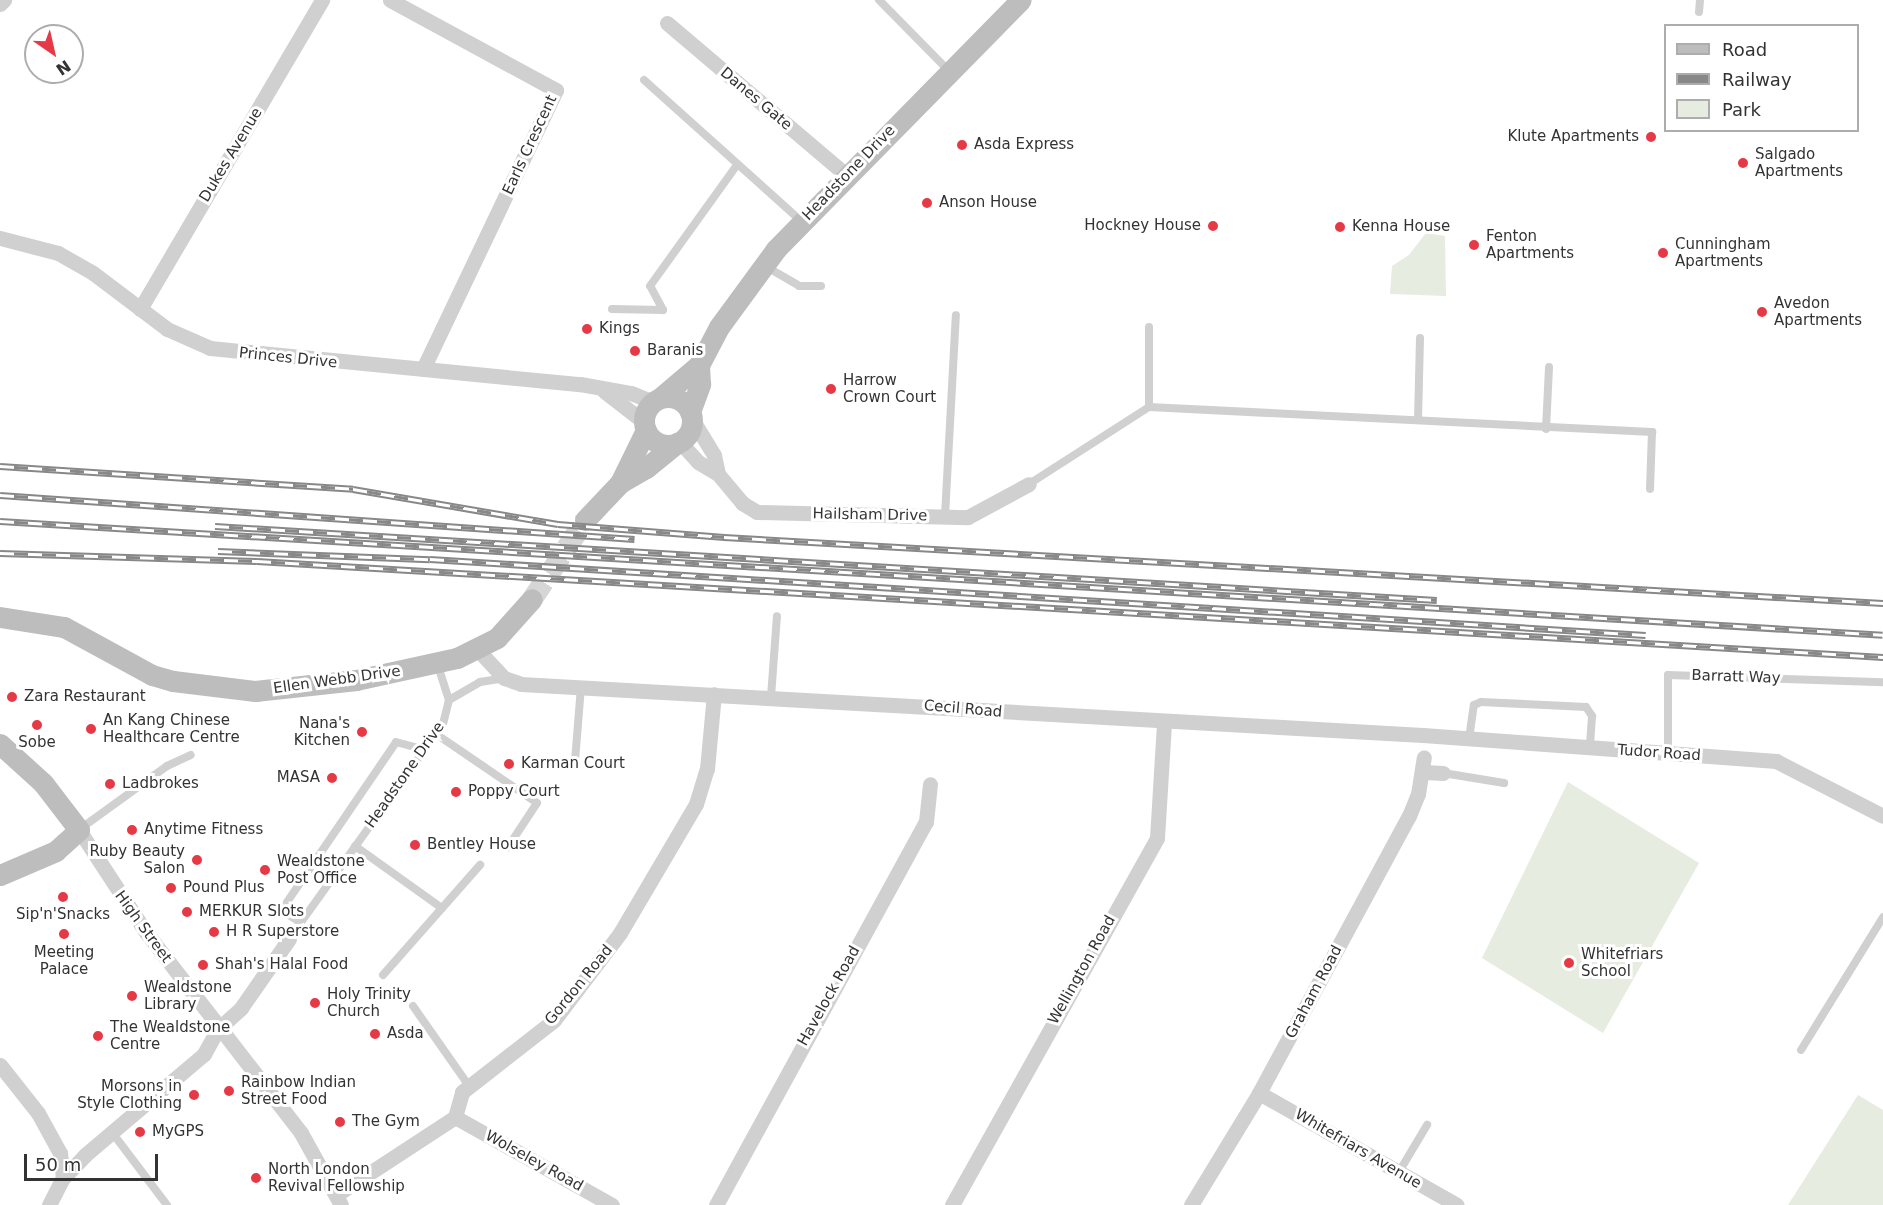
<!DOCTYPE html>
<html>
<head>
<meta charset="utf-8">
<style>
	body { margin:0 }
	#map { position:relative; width:1883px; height:1205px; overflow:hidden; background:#fff; font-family:"DejaVu Sans",sans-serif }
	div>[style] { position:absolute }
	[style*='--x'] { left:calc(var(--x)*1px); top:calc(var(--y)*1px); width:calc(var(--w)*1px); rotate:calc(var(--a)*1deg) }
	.green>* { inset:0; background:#e6ecdf }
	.secondary-tunnel>* { height:21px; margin-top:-10.5px; transform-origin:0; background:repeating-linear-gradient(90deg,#d6d6d6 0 21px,transparent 0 31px) }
	.lane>* { height:8px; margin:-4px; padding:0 4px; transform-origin:4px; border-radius:4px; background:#d0d0d0 }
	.street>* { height:15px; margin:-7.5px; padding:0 7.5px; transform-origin:7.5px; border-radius:7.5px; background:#d0d0d0 }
	.secondary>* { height:21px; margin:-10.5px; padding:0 10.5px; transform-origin:10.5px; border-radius:10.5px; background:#bdbdbd }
	.secondary>.ring { margin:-10.5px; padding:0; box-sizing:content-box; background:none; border:21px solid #bdbdbd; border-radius:50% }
	.rail>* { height:7px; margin-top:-3.5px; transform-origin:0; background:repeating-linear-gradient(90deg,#fff 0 14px,#888 0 28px); box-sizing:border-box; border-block:2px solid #888 }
	.dots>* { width:16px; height:16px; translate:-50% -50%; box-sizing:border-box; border:3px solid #fff; border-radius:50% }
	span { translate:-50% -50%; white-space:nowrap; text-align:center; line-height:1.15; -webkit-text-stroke:6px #fff; paint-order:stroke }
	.street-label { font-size:15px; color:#333 }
	.poi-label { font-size:15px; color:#333 }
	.right { translate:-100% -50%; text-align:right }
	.left { translate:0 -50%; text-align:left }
	.legend { position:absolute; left:1664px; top:24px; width:195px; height:108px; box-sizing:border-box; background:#fff; border:2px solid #adadad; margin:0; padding:8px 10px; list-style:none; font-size:18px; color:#333 }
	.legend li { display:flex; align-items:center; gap:12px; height:30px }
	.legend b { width:30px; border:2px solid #adadad }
	.north { position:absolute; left:24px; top:24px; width:60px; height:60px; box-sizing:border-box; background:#fff; border:2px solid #adadad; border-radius:50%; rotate:146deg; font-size:16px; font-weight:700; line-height:24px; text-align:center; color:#333 }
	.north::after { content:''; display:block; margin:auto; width:21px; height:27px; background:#e63946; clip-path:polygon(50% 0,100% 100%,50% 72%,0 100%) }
	.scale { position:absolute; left:24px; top:1154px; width:134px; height:27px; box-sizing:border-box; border:3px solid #333; border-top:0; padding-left:8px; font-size:18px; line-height:21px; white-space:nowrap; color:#333; -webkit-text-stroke:4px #fff; paint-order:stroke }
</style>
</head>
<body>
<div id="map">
	<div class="green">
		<div style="clip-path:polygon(1426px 233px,1445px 236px,1446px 296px,1390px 294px,1392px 266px,1409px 255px)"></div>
		<div style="clip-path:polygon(1568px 782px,1699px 863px,1603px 1033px,1482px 958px)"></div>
		<div style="clip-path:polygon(1858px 1095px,1883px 1110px,1883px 1205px,1788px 1205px)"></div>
	</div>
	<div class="secondary-tunnel">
		<div style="--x:532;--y:599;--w:95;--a:-56.1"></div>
	</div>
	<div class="lane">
		<div style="--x:879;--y:0;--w:100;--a:45.4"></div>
		<div style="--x:1699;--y:12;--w:12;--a:-85"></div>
		<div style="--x:644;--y:80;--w:211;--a:41.9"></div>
		<div style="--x:765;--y:266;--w:39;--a:30"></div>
		<div style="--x:799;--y:286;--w:22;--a:0"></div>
		<div style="--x:612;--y:309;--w:51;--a:1.1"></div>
		<div style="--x:663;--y:310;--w:27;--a:-118"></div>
		<div style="--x:650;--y:286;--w:149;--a:-54.3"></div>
		<div style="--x:1149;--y:327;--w:80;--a:90"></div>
		<div style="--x:1418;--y:420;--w:82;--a:-88.6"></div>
		<div style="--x:1546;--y:429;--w:62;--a:-87.2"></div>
		<div style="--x:1029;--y:484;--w:143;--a:-32.7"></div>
		<div style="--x:1149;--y:407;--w:504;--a:2.85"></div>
		<div style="--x:1652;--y:432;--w:57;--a:92"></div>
		<div style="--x:945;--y:516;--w:201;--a:-86.9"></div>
		<div style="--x:771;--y:697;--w:81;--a:-85.8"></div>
		<div style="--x:449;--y:700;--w:36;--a:-30"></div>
		<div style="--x:480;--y:682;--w:24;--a:-9"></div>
		<div style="--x:436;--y:734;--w:122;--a:34.3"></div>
		<div style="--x:537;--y:803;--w:53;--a:123.4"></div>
		<div style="--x:1469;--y:739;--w:34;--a:-82"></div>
		<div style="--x:1474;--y:705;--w:8;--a:-23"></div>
		<div style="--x:1481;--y:702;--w:105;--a:2.7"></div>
		<div style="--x:1586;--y:707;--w:11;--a:56"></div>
		<div style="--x:1592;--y:716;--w:32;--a:94"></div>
		<div style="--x:1668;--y:753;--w:78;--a:-90"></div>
		<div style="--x:1668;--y:675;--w:215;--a:1.9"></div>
		<div style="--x:575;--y:761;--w:74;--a:-85.4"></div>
		<div style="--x:1443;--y:773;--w:62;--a:9.3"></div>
		<div style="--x:80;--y:829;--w:107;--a:-35.9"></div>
		<div style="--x:167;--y:766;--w:26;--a:-25"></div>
		<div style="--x:355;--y:846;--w:107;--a:35.5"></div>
		<div style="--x:300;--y:922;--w:13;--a:-148"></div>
		<div style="--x:289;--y:915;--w:11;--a:-112"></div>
		<div style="--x:285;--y:905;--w:197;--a:-55.7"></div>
		<div style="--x:396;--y:742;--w:30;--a:15"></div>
		<div style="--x:289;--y:939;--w:264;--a:-54.4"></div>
		<div style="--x:443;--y:724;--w:25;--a:-76"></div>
		<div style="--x:449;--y:700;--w:38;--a:-108"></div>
		<div style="--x:383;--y:975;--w:147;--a:-48.6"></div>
		<div style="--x:413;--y:1006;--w:94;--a:55"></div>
		<div style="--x:467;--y:1083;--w:6;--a:121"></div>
		<div style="--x:1801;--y:1050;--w:156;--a:-58.3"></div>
		<div style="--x:111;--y:1131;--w:93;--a:52.9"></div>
		<div style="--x:1399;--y:1172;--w:55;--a:-59.2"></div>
	</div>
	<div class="street">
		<div style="--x:390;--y:0;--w:189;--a:28.5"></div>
		<div style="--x:556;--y:90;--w:309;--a:115.5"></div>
		<div style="--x:0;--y:4;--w:6;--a:-45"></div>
		<div style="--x:667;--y:23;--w:235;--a:40.3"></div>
		<div style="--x:0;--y:238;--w:60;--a:14.5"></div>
		<div style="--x:58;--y:253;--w:40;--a:29.7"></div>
		<div style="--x:93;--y:273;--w:93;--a:37.1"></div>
		<div style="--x:167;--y:329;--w:47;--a:23.8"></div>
		<div style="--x:210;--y:348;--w:372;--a:5.6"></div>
		<div style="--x:580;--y:384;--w:52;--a:10"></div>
		<div style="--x:631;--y:393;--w:24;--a:22"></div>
		<div style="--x:140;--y:309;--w:359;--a:-59.5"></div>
		<div style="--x:604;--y:391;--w:51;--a:37.8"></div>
		<div style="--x:692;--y:419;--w:42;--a:58.6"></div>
		<div style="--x:714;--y:455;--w:19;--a:78"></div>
		<div style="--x:680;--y:442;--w:27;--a:48"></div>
		<div style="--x:698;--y:462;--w:23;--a:31"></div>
		<div style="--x:718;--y:474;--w:38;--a:50"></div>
		<div style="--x:742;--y:503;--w:17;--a:31"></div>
		<div style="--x:757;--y:512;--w:211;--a:1.4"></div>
		<div style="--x:968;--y:517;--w:69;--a:-28.4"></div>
		<div style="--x:478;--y:650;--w:38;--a:47"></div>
		<div style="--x:504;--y:678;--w:18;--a:19"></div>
		<div style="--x:521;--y:684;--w:903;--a:3.24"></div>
		<div style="--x:1423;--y:735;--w:354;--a:4.2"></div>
		<div style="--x:1776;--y:761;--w:120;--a:27.2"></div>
		<div style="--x:1424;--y:772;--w:19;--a:3"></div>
		<div style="--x:79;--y:830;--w:121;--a:56.8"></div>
		<div style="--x:145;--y:931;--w:255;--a:52.3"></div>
		<div style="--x:301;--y:1133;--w:82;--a:60.9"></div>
		<div style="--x:0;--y:1065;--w:61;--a:51.6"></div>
		<div style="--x:38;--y:1113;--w:46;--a:61.2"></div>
		<div style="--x:60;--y:1153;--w:25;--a:83"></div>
		<div style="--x:1259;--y:1093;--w:227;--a:29.5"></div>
		<div style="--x:455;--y:1117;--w:180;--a:29.3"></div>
		<div style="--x:336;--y:1195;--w:142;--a:-33.2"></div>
		<div style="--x:455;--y:1117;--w:26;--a:-74"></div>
		<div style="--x:462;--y:1092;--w:117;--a:-38"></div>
		<div style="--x:554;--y:1020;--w:109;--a:-52.8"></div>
		<div style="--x:620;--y:933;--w:150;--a:-59.5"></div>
		<div style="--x:696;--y:804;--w:37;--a:-73"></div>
		<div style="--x:707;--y:769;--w:75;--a:-84.7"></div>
		<div style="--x:49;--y:1205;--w:30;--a:-63"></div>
		<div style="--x:63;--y:1178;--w:32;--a:-46"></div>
		<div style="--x:85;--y:1155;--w:156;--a:-40.3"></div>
		<div style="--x:204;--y:1054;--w:29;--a:-61"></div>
		<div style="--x:218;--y:1029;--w:31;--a:-42"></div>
		<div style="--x:241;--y:1008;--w:84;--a:-55.2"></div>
		<div style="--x:716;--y:1205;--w:437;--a:-61.3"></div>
		<div style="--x:926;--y:822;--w:38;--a:-84"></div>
		<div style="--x:952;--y:1205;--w:420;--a:-60.8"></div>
		<div style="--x:1157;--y:838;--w:116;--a:-86.5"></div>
		<div style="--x:1191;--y:1205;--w:131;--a:-58.7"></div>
		<div style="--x:1259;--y:1093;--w:315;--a:-61.6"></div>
		<div style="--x:1409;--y:816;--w:24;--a:-68"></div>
		<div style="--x:1418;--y:794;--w:37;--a:-81"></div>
	</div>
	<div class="secondary">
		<div class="ring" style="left:644px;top:397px;width:27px;height:27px"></div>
		<div style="--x:660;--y:398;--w:51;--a:-40.2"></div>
		<div style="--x:699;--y:365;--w:43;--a:-62.2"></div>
		<div style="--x:719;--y:327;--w:97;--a:-53.8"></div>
		<div style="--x:776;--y:249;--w:349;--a:-45.5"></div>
		<div style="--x:690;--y:412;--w:30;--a:-70"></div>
		<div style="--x:700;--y:384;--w:19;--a:-93"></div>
		<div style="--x:620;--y:483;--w:59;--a:-63.9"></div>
		<div style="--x:585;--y:520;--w:51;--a:-46.6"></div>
		<div style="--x:620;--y:483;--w:30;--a:-30"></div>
		<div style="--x:646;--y:468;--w:40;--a:-39"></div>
		<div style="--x:0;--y:617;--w:65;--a:8.9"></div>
		<div style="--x:64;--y:627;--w:100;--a:28.6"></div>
		<div style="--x:152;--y:675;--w:22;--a:16"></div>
		<div style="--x:173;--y:681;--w:83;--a:7"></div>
		<div style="--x:255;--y:691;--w:102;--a:-6.2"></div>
		<div style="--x:356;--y:680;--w:103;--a:-12.3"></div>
		<div style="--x:457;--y:658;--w:45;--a:-26.6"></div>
		<div style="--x:497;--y:638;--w:52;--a:-48.1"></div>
		<div style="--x:0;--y:744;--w:58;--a:42.2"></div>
		<div style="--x:43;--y:783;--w:59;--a:52.5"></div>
		<div style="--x:79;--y:830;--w:31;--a:138"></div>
		<div style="--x:56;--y:851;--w:61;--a:156.8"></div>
	</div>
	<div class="rail">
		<div style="--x:0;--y:466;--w:354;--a:3.7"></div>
		<div style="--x:353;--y:489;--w:208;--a:9.7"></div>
		<div style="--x:558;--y:524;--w:167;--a:4.5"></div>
		<div style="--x:724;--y:537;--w:1161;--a:3.26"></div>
		<div style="--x:0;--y:495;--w:636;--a:3.97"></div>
		<div style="--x:0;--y:521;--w:1886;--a:3.46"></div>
		<div style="--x:215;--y:526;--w:1224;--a:3.47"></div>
		<div style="--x:218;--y:551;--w:212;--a:2.2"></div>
		<div style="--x:430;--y:559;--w:1218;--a:3.58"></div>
		<div style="--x:0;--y:553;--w:257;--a:1.8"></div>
		<div style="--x:257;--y:561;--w:1629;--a:3.38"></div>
	</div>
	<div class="dots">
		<div style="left:1651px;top:137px;background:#e63946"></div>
		<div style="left:962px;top:145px;background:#e63946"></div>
		<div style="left:1743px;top:163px;background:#e63946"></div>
		<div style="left:927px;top:203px;background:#e63946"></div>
		<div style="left:1213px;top:226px;background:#e63946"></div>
		<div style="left:1340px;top:227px;background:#e63946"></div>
		<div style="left:1474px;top:245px;background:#e63946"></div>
		<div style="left:1663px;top:253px;background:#e63946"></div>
		<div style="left:1762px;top:312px;background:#e63946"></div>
		<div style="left:587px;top:329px;background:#e63946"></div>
		<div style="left:635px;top:351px;background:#e63946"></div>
		<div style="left:831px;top:389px;background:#e63946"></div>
		<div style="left:12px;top:697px;background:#e63946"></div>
		<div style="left:37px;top:725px;background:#e63946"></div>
		<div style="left:91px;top:729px;background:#e63946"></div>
		<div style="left:362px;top:732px;background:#e63946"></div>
		<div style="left:509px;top:764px;background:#e63946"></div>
		<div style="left:332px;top:778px;background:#e63946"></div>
		<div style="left:110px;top:784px;background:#e63946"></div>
		<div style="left:456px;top:792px;background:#e63946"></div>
		<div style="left:132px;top:830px;background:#e63946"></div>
		<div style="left:415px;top:845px;background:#e63946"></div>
		<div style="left:197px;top:860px;background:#e63946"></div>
		<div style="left:265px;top:870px;background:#e63946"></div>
		<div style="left:171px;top:888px;background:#e63946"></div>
		<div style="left:63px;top:897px;background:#e63946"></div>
		<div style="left:187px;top:912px;background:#e63946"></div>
		<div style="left:214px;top:932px;background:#e63946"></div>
		<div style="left:64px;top:934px;background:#e63946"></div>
		<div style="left:1569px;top:963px;background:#e63946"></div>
		<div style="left:203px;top:965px;background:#e63946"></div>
		<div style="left:132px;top:996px;background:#e63946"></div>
		<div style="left:315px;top:1003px;background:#e63946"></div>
		<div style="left:375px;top:1034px;background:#e63946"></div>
		<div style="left:98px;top:1036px;background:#e63946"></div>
		<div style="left:229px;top:1091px;background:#e63946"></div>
		<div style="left:194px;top:1095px;background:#e63946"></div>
		<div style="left:340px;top:1122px;background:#e63946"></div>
		<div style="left:140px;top:1132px;background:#e63946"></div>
		<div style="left:256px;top:1178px;background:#e63946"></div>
	</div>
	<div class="street-label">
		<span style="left:756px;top:99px;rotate:40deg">Danes Gate</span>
		<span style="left:530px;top:145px;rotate:-65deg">Earls Crescent</span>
		<span style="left:231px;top:155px;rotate:-59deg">Dukes Avenue</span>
		<span style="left:849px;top:173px;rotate:-46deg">Headstone Drive</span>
		<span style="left:288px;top:358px;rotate:6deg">Princes Drive</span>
		<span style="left:870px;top:515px;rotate:1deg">Hailsham Drive</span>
		<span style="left:1736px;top:677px;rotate:2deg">Barratt Way</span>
		<span style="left:337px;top:680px;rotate:-8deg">Ellen Webb Drive</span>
		<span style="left:963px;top:709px;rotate:5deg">Cecil Road</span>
		<span style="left:1659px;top:753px;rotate:4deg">Tudor Road</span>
		<span style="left:405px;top:775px;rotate:-55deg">Headstone Drive</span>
		<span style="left:143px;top:927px;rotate:54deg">High Street</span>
		<span style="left:1082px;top:970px;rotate:-61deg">Wellington Road</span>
		<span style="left:579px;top:985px;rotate:-51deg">Gordon Road</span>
		<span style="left:1314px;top:992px;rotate:-62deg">Graham Road</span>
		<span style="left:829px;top:996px;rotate:-61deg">Havelock Road</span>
		<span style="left:1358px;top:1149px;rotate:30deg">Whitefriars Avenue</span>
		<span style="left:534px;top:1161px;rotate:29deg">Wolseley Road</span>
	</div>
	<div class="poi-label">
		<span class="right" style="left:1639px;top:137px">Klute Apartments</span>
		<span class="left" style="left:974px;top:145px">Asda Express</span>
		<span class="left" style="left:1755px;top:163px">Salgado<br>Apartments</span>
		<span class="left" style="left:939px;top:203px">Anson House</span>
		<span class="right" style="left:1201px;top:226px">Hockney House</span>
		<span class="left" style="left:1352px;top:227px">Kenna House</span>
		<span class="left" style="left:1486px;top:245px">Fenton<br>Apartments</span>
		<span class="left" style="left:1675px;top:253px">Cunningham<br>Apartments</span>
		<span class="left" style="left:1774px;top:312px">Avedon<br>Apartments</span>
		<span class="left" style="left:599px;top:329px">Kings</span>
		<span class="left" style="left:647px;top:351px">Baranis</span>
		<span class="left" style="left:843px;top:389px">Harrow<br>Crown Court</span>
		<span class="left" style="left:24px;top:697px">Zara Restaurant</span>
		<span class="left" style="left:103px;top:729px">An Kang Chinese<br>Healthcare Centre</span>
		<span class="right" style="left:350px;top:732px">Nana's<br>Kitchen</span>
		<span style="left:37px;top:743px">Sobe</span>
		<span class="left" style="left:521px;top:764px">Karman Court</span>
		<span class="right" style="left:320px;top:778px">MASA</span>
		<span class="left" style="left:122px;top:784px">Ladbrokes</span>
		<span class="left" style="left:468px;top:792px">Poppy Court</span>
		<span class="left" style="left:144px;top:830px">Anytime Fitness</span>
		<span class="left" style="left:427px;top:845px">Bentley House</span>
		<span class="right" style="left:185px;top:860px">Ruby Beauty<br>Salon</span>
		<span class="left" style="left:277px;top:870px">Wealdstone<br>Post Office</span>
		<span class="left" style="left:183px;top:888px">Pound Plus</span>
		<span class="left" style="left:199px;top:912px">MERKUR Slots</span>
		<span style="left:63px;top:915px">Sip'n'Snacks</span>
		<span class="left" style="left:226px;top:932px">H R Superstore</span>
		<span style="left:64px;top:961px">Meeting<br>Palace</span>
		<span class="left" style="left:1581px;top:963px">Whitefriars<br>School</span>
		<span class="left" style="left:215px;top:965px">Shah's Halal Food</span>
		<span class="left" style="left:144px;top:996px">Wealdstone<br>Library</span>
		<span class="left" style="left:327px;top:1003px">Holy Trinity<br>Church</span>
		<span class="left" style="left:110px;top:1036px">The Wealdstone<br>Centre</span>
		<span class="left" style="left:387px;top:1034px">Asda</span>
		<span class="left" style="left:241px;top:1091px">Rainbow Indian<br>Street Food</span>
		<span class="right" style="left:182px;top:1095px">Morsons in<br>Style Clothing</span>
		<span class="left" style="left:352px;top:1122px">The Gym</span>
		<span class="left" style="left:152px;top:1132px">MyGPS</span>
		<span class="left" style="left:268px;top:1178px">North London<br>Revival Fellowship</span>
	</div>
	<ul class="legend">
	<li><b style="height:8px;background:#bdbdbd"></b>Road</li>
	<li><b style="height:8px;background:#888"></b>Railway</li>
	<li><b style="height:16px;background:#e6ecdf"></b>Park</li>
	</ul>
	<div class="north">N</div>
	<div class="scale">50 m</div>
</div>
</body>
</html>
